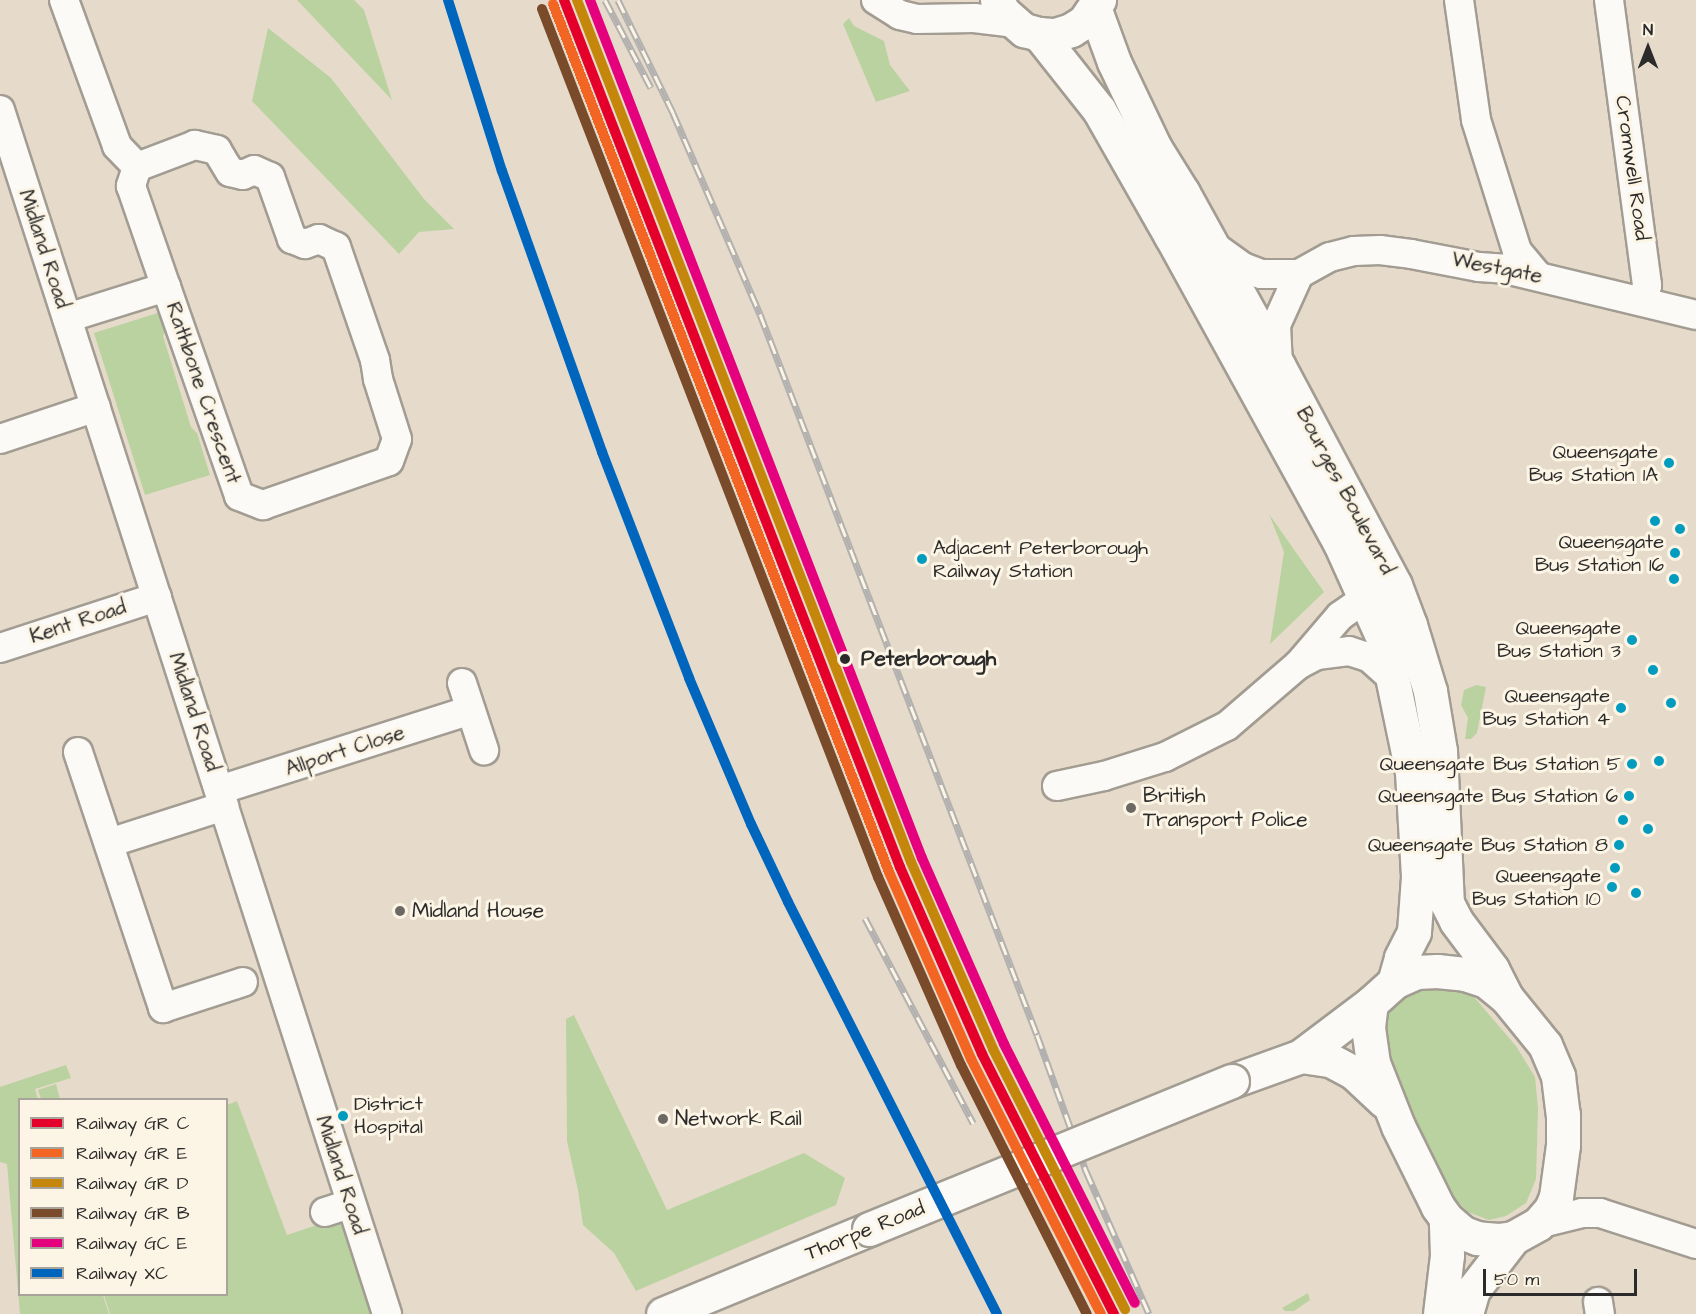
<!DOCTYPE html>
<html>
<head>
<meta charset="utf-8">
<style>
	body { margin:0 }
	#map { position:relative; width:1696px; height:1314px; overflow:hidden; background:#e6dbca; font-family:"Architects Daughter",sans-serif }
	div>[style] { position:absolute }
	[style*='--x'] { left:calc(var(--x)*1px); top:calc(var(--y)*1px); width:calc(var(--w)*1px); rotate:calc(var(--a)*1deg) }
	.green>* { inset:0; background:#bad29f }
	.roads { filter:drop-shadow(2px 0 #a29c92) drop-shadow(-2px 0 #a29c92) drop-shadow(0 2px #a29c92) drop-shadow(0 -2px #a29c92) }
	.minor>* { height:28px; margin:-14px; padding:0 14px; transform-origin:14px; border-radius:14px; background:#fbfaf7 }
	.major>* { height:33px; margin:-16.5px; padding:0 16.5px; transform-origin:16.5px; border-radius:16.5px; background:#fbfaf7 }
	.rail>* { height:7px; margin-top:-3.5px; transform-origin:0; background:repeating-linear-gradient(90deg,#fcf5e5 0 14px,#b3b1af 0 28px); box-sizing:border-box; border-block:2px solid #b3b1af }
	.bridges { filter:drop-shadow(2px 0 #a29c92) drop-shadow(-2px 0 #a29c92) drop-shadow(0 2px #a29c92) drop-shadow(0 -2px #a29c92) }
	.major-bridge>* { height:33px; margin:-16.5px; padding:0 16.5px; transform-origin:16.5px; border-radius:16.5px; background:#fbfaf7 }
	.rail-1>* { height:10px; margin:-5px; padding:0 5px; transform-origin:5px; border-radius:5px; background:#e4002b }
	.rail-2>* { height:10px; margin:-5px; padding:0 5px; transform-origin:5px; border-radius:5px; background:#f26522 }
	.rail-3>* { height:10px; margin:-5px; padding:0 5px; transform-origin:5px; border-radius:5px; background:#c4870b }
	.rail-4>* { height:10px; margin:-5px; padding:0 5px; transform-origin:5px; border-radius:5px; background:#7a4b2a }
	.rail-5>* { height:10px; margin:-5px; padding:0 5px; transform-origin:5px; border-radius:5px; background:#e5007d }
	.rail-6>* { height:10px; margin:-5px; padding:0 5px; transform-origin:5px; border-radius:5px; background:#0065bd }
	.dots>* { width:16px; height:16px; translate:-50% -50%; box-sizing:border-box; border:3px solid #fcf5e5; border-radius:50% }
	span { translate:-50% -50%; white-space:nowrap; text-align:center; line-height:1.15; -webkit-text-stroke:6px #fcf5e5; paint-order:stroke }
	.bus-label { font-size:20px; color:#2b2b2b }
	.right { translate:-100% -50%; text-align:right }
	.left { translate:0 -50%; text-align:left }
	.street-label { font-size:21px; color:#2b2b2b }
	.stop-label { font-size:21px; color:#2b2b2b; font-weight:700 }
	.poi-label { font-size:21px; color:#2b2b2b }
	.legend { position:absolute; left:18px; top:1098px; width:210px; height:198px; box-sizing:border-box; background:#fcf5e5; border:2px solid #a8a49b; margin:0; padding:8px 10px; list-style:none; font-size:18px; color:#2b2b2b }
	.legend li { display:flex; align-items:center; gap:12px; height:30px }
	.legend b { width:30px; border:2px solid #a8a49b }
	.north { position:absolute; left:1618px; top:18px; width:60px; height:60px; -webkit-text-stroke:4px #fcf5e5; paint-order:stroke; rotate:0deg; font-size:16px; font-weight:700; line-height:24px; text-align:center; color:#2b2b2b }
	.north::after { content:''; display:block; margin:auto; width:21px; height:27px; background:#2b2b2b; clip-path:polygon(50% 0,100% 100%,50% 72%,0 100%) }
	.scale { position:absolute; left:1483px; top:1269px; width:154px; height:27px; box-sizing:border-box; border:3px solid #2b2b2b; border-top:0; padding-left:8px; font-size:18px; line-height:21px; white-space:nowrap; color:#2b2b2b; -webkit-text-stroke:4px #fcf5e5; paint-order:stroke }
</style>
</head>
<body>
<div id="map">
	<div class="green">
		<div style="clip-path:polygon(297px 0,354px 0,364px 10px,392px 100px)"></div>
		<div style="clip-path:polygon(849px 18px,854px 26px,884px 41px,890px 65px,910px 91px,876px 102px,843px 24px)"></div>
		<div style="clip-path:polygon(268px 28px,331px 78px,424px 199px,454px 229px,419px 232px,399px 254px,252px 101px)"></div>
		<div style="clip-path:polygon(164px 311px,168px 325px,163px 336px,191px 427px,197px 433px,210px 475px,145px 495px,94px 333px)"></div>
		<div style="clip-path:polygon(1269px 514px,1324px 592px,1270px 644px,1284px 552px)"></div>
		<div style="clip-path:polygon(1476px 685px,1486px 687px,1477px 733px,1471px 739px,1465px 739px,1468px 718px,1461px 705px,1464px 690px)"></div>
		<div style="clip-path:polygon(1417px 987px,1461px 987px,1474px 997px,1516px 1046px,1535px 1077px,1538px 1109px,1536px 1179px,1526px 1203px,1506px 1216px,1489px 1220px,1468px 1212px,1454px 1198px,1390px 1070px,1383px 1014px,1390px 1001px)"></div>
		<div style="clip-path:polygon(574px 1015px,667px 1210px,804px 1153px,845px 1178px,836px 1205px,636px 1291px,614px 1253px,583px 1225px,578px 1190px,567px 1141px,566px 1019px)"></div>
		<div style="clip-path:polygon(66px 1065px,71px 1078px,35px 1089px,38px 1099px,20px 1100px,20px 1294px,103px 1295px,109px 1314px,20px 1314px,7px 1164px,0 1162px,0 1087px)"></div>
		<div style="clip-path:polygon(56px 1084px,60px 1099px,41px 1099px,38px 1090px)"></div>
		<div style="clip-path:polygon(237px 1101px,287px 1235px,341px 1217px,370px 1314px,110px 1314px,104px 1295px,226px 1294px,227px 1105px)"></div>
		<div style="clip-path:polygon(1308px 1293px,1310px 1300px,1294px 1311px,1285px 1311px,1282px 1308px)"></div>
	</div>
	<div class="roads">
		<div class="minor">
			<div style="--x:64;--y:0;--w:155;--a:70"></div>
			<div style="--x:117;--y:146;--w:29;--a:46"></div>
			<div style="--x:876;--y:0;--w:28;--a:32"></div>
			<div style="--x:900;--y:15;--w:17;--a:13"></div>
			<div style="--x:917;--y:19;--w:57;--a:-1"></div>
			<div style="--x:974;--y:18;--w:40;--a:7.1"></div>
			<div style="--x:1459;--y:0;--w:121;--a:81.9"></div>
			<div style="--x:1476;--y:120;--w:137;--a:72.6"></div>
			<div style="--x:1517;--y:251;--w:31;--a:50"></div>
			<div style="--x:1609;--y:0;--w:288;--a:82.4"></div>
			<div style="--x:1647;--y:285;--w:16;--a:101"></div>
			<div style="--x:0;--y:110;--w:1265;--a:72.18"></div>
			<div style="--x:1211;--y:244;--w:39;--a:36"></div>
			<div style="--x:1243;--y:267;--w:19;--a:21"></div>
			<div style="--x:1261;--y:274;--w:38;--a:0"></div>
			<div style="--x:67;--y:318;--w:104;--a:-17.4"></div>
			<div style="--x:166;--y:287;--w:221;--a:70.7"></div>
			<div style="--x:239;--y:496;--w:26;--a:21"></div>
			<div style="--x:263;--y:505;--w:133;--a:-19.2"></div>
			<div style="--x:389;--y:461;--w:23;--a:-70"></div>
			<div style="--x:397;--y:439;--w:63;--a:-107.6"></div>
			<div style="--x:378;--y:379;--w:19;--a:-99"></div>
			<div style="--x:375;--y:360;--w:120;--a:-109"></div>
			<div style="--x:336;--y:247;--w:19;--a:-155"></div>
			<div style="--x:319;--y:239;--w:15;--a:160"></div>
			<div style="--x:305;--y:244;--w:14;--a:-159"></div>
			<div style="--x:292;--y:239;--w:66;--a:-109.5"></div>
			<div style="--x:270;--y:177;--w:17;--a:-156"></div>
			<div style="--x:254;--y:170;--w:12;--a:156"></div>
			<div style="--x:243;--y:175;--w:13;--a:-167"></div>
			<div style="--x:230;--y:172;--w:26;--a:-121"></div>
			<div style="--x:217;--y:150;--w:23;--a:-167"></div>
			<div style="--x:195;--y:145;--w:62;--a:159.2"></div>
			<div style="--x:137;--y:167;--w:20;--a:108"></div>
			<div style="--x:131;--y:186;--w:107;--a:70.9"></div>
			<div style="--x:1278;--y:365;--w:40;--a:-92.9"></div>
			<div style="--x:1276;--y:325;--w:56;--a:-65.7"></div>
			<div style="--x:1299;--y:274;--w:35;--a:-29"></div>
			<div style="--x:1330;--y:257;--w:25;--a:-14"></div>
			<div style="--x:1354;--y:251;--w:26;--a:-2"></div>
			<div style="--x:1380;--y:250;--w:31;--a:7"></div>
			<div style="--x:1411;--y:254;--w:69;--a:10.8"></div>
			<div style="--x:1479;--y:267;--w:26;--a:4"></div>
			<div style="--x:1505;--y:269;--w:196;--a:13.5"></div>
			<div style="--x:0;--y:439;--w:101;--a:-18.4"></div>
			<div style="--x:0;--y:648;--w:165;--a:-18"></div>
			<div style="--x:1298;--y:665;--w:21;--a:-28"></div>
			<div style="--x:1317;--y:655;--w:32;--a:-7"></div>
			<div style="--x:1349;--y:651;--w:22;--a:18"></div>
			<div style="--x:1370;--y:658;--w:30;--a:42"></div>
			<div style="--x:462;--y:683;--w:71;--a:71.8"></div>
			<div style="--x:78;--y:752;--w:270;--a:71.6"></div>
			<div style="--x:163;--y:1008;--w:84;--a:-18"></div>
			<div style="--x:1057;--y:786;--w:48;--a:-12"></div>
			<div style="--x:1104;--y:776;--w:64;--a:-17.3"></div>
			<div style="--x:1165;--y:757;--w:69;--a:-26.6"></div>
			<div style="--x:1227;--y:726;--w:94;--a:-40.7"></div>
			<div style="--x:1298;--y:665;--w:65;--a:-49.4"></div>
			<div style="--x:1340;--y:616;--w:29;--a:-35"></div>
			<div style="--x:1364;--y:599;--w:22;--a:18"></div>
			<div style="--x:219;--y:790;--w:264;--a:-17.6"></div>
			<div style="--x:109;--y:843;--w:121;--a:-17.8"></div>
			<div style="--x:325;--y:1212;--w:26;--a:-18"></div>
			<div style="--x:1538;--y:1224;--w:45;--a:-14"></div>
			<div style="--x:1582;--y:1213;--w:18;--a:0"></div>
			<div style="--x:1600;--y:1213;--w:101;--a:17.9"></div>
			<div style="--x:1598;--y:1302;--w:12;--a:81"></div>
		</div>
		<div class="major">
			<div style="--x:997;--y:0;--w:13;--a:63"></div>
			<div style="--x:1003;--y:12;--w:28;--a:41"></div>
			<div style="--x:1024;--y:30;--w:16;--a:15"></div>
			<div style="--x:1039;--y:34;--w:16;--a:4"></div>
			<div style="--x:1055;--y:35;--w:17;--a:-17"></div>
			<div style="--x:1071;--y:30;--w:15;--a:-32"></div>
			<div style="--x:1084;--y:22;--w:27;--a:-56"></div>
			<div style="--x:1095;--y:10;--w:55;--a:69.9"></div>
			<div style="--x:1114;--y:62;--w:95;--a:64.5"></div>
			<div style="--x:1155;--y:148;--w:53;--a:58.1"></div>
			<div style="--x:1183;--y:193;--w:196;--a:61.1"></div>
			<div style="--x:1278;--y:365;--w:249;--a:62"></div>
			<div style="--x:1395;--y:585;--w:43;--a:69.4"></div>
			<div style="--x:1410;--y:625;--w:69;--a:73.1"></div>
			<div style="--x:1430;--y:691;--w:61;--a:80.5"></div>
			<div style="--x:1440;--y:751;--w:152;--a:87.4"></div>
			<div style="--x:1447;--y:903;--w:20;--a:63"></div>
			<div style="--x:1456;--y:921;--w:60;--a:53.1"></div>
			<div style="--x:1492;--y:969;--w:31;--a:63"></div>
			<div style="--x:1039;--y:34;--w:97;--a:51.7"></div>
			<div style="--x:1099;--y:110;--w:145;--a:60.3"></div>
			<div style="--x:1171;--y:236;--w:348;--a:61.2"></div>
			<div style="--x:1339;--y:541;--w:112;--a:65.7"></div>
			<div style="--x:1385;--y:643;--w:132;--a:78.2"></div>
			<div style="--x:1412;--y:772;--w:105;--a:86.7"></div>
			<div style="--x:1418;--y:877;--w:55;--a:94.2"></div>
			<div style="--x:1414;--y:932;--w:29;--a:117"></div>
			<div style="--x:1401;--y:958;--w:25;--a:106"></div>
			<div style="--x:1437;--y:971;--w:28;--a:6"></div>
			<div style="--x:1465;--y:974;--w:22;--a:18"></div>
			<div style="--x:1486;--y:981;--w:26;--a:39"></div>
			<div style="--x:1506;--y:997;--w:62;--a:50.9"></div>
			<div style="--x:1545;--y:1045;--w:34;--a:67"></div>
			<div style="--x:1558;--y:1076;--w:38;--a:83"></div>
			<div style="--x:1563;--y:1114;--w:31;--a:90"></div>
			<div style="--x:1563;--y:1145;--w:52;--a:97.7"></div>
			<div style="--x:1556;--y:1197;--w:13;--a:113"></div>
			<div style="--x:1551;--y:1209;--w:20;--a:131"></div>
			<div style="--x:1538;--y:1224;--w:29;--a:151"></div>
			<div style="--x:1513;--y:1238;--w:15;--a:172"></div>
			<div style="--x:1498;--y:1240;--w:21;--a:-175"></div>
			<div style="--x:1477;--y:1238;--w:15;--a:-160"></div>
			<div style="--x:1463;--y:1233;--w:23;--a:-139"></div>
			<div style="--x:1446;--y:1218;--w:14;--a:-126"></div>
			<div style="--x:1438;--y:1207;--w:90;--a:-116.3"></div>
			<div style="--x:1398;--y:1126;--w:68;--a:-111.6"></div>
			<div style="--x:1373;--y:1063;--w:36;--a:-98"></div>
			<div style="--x:1368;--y:1027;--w:24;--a:-83"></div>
			<div style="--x:1371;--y:1003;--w:31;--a:-42"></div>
			<div style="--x:1394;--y:982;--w:24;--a:-24"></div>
			<div style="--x:1416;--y:972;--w:21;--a:-3"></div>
			<div style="--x:1301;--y:1056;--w:29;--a:8"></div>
			<div style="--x:1330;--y:1060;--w:26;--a:28"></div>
			<div style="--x:1353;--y:1072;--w:42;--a:43.1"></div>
			<div style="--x:1232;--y:1081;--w:73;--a:-19.9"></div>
			<div style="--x:1301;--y:1056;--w:88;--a:-37.1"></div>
			<div style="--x:663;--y:1314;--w:223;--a:-22.4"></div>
			<div style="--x:1440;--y:1314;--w:59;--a:-83.2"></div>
			<div style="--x:1447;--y:1255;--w:37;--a:-92"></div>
			<div style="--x:1466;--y:1314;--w:25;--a:-74"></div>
			<div style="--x:1473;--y:1290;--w:66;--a:-52.4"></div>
		</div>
	</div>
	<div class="rail">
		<div style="--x:605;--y:0;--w:99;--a:62.4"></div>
		<div style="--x:618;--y:0;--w:126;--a:64"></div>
		<div style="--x:673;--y:113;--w:219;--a:66.6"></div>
		<div style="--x:760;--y:314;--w:772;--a:68.98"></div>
		<div style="--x:1037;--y:1035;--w:145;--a:70.2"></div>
		<div style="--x:1086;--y:1171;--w:156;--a:66.2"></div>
		<div style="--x:865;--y:918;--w:232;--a:62.2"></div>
	</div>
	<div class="bridges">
		<div class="major-bridge">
			<div style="--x:869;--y:1229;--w:392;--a:-22.2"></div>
		</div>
	</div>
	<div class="rail-1">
		<div style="--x:564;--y:0;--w:930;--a:68.82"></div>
		<div style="--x:900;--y:867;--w:204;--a:66.3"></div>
		<div style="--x:982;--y:1054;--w:292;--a:63.1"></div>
	</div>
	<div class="rail-2">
		<div style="--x:553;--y:4;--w:931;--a:68.84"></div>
		<div style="--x:889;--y:872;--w:204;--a:66.3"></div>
		<div style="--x:971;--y:1059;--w:286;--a:63"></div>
	</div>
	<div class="rail-3">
		<div style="--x:577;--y:0;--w:924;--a:68.82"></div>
		<div style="--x:911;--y:862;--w:204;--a:66.3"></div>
		<div style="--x:993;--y:1049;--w:292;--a:63.1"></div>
	</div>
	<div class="rail-4">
		<div style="--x:542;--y:9;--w:931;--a:68.84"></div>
		<div style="--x:878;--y:877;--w:206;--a:66.2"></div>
		<div style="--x:961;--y:1065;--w:279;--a:63.2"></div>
	</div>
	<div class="rail-5">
		<div style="--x:590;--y:0;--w:920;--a:68.85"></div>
		<div style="--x:922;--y:858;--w:203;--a:66.2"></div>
		<div style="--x:1004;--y:1044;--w:290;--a:63.2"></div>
	</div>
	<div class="rail-6">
		<div style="--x:448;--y:0;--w:179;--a:72.5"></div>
		<div style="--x:502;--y:171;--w:298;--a:70.4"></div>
		<div style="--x:602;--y:452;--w:242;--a:68.9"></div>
		<div style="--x:689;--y:678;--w:159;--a:67"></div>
		<div style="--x:751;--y:824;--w:86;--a:64.6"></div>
		<div style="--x:788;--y:902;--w:462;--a:63.1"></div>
	</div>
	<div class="dots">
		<div style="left:1669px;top:463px;background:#049cbe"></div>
		<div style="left:1655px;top:521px;background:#049cbe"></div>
		<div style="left:1680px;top:529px;background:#049cbe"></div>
		<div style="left:1675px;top:553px;background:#049cbe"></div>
		<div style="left:922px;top:559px;background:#049cbe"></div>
		<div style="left:1674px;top:579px;background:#049cbe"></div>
		<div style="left:1632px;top:640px;background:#049cbe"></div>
		<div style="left:845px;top:659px;background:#2b2b2b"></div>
		<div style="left:1653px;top:670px;background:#049cbe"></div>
		<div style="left:1671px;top:703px;background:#049cbe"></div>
		<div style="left:1621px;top:708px;background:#049cbe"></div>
		<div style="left:1659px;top:761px;background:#049cbe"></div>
		<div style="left:1632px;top:764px;background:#049cbe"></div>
		<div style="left:1629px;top:796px;background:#049cbe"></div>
		<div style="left:1131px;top:808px;background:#6c6963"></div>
		<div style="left:1623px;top:820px;background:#049cbe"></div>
		<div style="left:1648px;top:829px;background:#049cbe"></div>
		<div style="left:1619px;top:845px;background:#049cbe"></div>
		<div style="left:1615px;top:868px;background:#049cbe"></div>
		<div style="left:1612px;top:887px;background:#049cbe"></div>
		<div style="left:1636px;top:893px;background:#049cbe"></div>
		<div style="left:400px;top:911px;background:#6c6963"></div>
		<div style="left:343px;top:1116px;background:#049cbe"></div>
		<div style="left:663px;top:1119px;background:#6c6963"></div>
	</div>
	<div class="bus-label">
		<span class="right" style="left:1658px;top:464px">Queensgate<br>Bus Station 1A</span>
		<span class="right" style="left:1664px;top:554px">Queensgate<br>Bus Station 16</span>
		<span class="left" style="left:933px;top:560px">Adjacent Peterborough<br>Railway Station</span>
		<span class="right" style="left:1621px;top:640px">Queensgate<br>Bus Station 3</span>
		<span class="right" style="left:1610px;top:708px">Queensgate<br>Bus Station 4</span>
		<span class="right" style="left:1621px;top:764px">Queensgate Bus Station 5</span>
		<span class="right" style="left:1618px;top:796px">Queensgate Bus Station 6</span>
		<span class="right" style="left:1608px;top:845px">Queensgate Bus Station 8</span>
		<span class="right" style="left:1601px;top:888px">Queensgate<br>Bus Station 10</span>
		<span class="left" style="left:354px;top:1116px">District<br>Hospital</span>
	</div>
	<div class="street-label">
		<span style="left:1632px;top:168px;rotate:82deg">Cromwell Road</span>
		<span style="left:44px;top:249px;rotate:72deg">Midland Road</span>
		<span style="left:1497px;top:268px;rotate:11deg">Westgate</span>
		<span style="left:203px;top:393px;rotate:71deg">Rathbone Crescent</span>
		<span style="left:1345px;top:491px;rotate:62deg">Bourges Boulevard</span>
		<span style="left:78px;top:622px;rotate:-18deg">Kent Road</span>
		<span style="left:194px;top:712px;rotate:72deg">Midland Road</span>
		<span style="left:345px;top:751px;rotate:-18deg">Allport Close</span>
		<span style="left:341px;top:1175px;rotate:72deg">Midland Road</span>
		<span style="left:865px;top:1231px;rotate:-22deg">Thorpe Road</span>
	</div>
	<div class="stop-label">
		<span class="left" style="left:861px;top:659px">Peterborough</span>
	</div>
	<div class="poi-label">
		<span class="left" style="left:1143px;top:808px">British<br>Transport Police</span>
		<span class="left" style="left:412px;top:911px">Midland House</span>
		<span class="left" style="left:675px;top:1119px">Network Rail</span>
	</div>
	<ul class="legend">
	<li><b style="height:8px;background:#e4002b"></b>Railway GR C</li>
	<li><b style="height:8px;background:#f26522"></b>Railway GR E</li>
	<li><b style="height:8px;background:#c4870b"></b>Railway GR D</li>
	<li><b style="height:8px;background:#7a4b2a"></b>Railway GR B</li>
	<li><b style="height:8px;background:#e5007d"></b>Railway GC E</li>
	<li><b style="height:8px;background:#0065bd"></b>Railway XC</li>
	</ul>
	<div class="north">N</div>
	<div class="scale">50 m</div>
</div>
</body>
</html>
